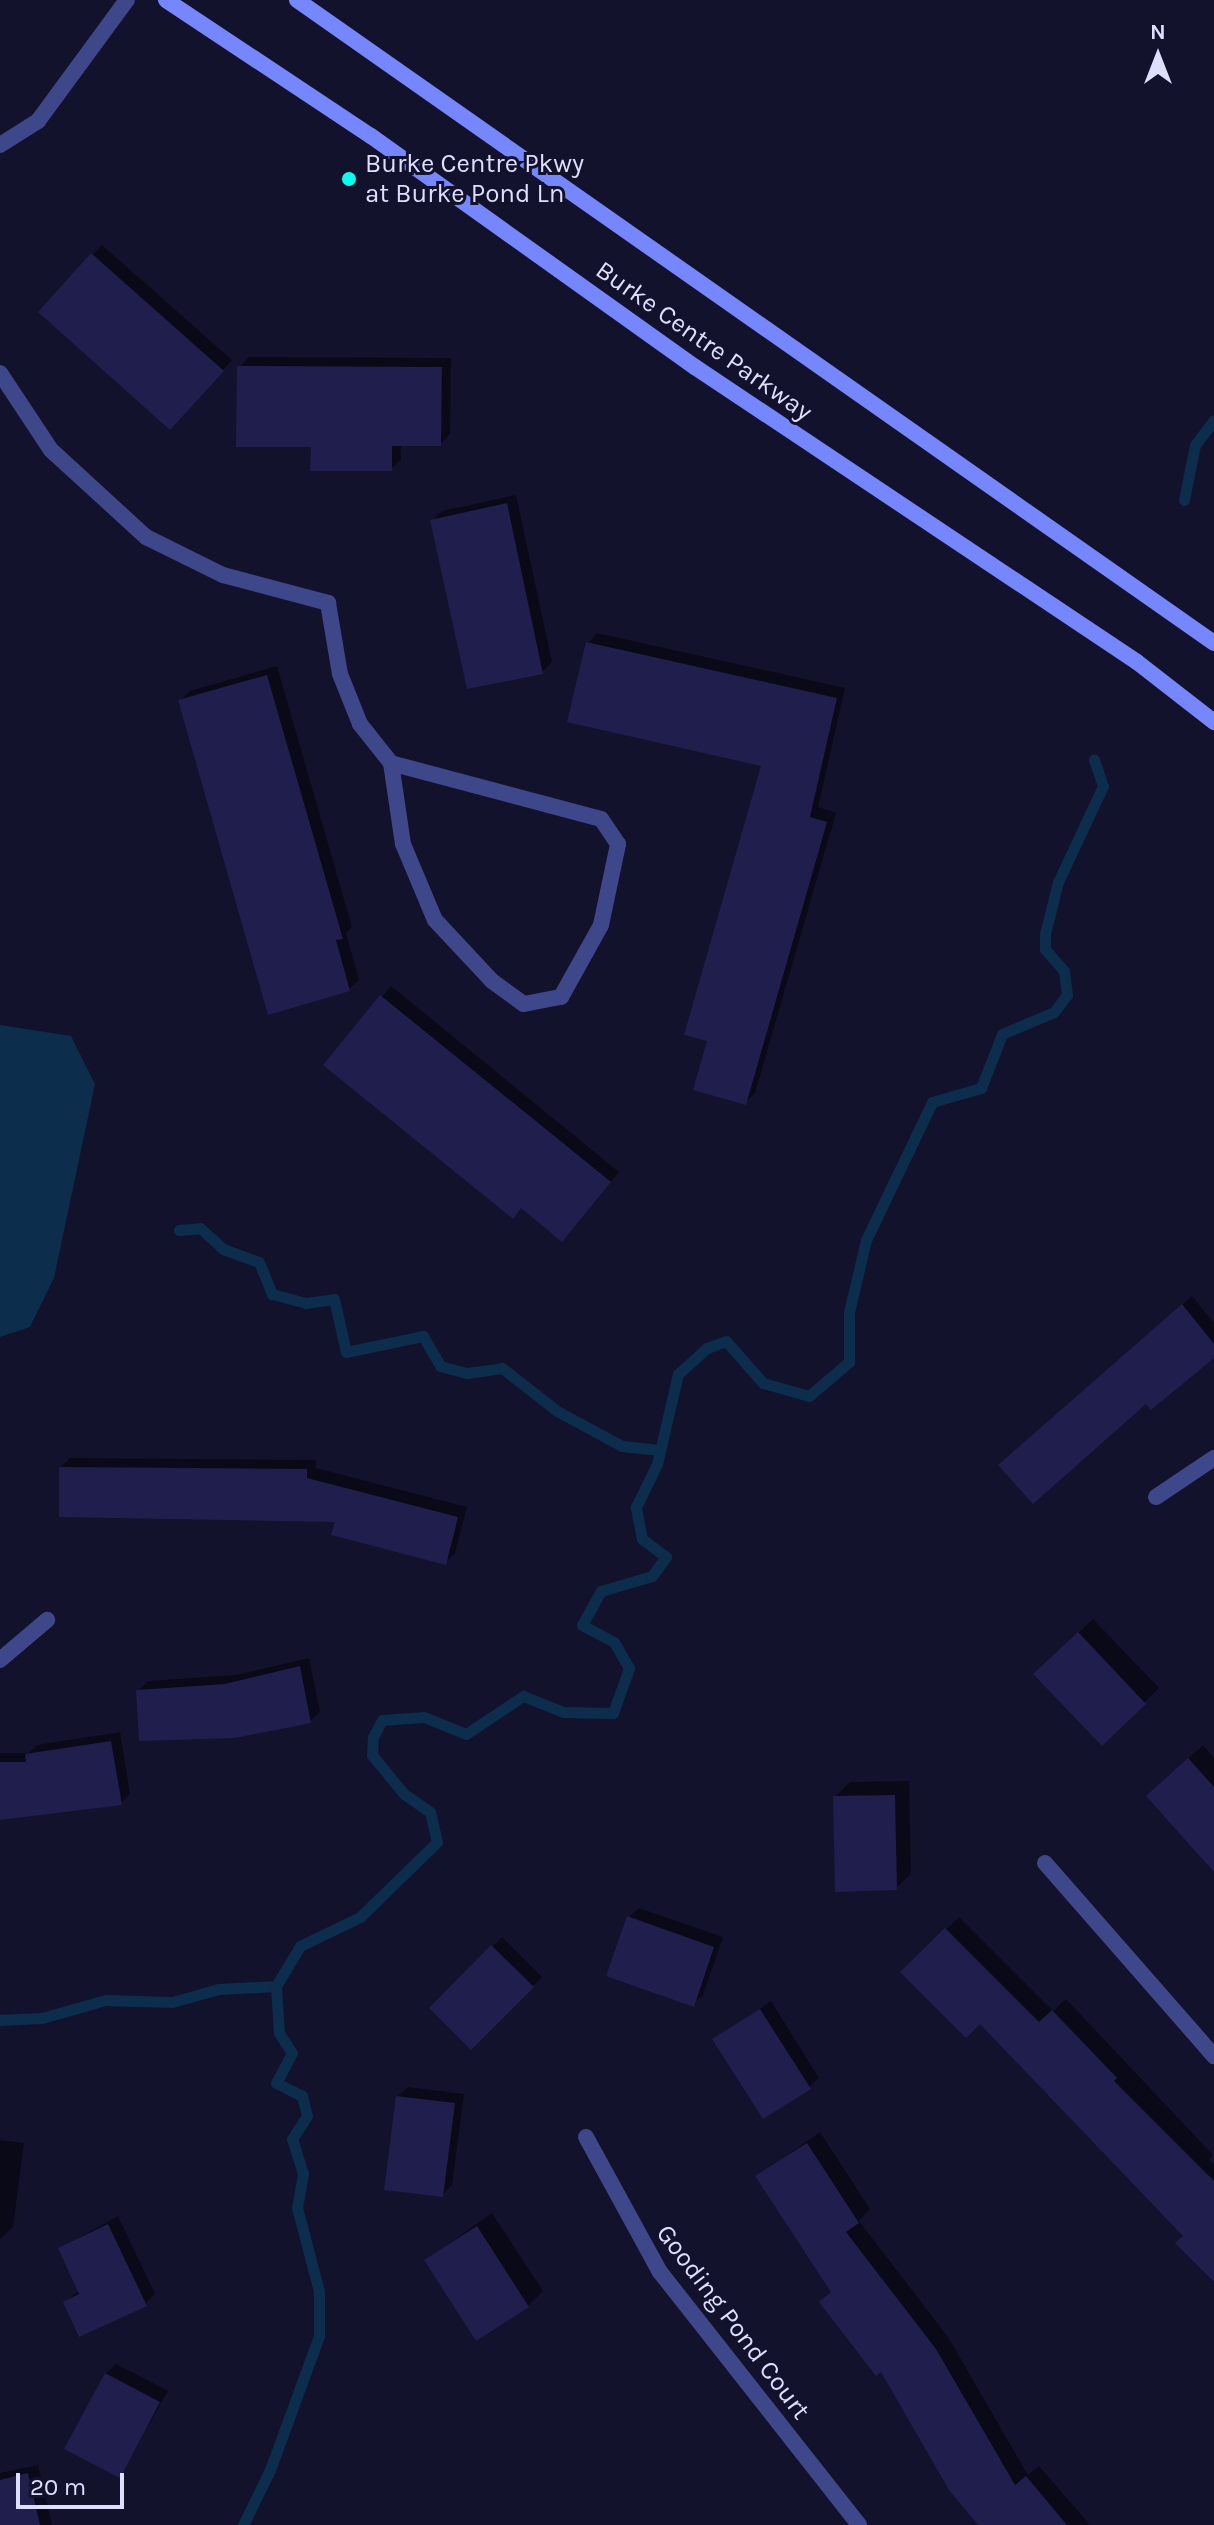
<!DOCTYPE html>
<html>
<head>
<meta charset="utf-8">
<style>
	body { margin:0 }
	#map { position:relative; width:1214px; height:2525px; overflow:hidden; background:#12122c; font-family:Karla,sans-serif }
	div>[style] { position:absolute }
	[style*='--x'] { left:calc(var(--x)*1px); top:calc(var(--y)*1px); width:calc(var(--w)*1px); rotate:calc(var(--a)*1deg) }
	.water>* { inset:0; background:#0c2d4b }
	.shadow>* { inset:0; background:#0007 }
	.stream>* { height:11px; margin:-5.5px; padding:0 5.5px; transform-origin:5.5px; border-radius:5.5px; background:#0c2d4b }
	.building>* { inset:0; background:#201e4d }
	.minor>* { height:16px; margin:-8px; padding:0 8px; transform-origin:8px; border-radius:8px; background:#3e478a }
	.secondary>* { height:16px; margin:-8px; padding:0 8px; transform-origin:8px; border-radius:8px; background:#7687fd }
	.dots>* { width:22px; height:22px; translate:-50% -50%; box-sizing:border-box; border:4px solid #12122c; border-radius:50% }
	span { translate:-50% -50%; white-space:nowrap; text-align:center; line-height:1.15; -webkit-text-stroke:6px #12122c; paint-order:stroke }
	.poi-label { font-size:26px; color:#dedfff }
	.left { translate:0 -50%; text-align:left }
	.street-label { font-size:26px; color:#dedfff }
	.north { position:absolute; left:1118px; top:16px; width:80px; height:80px; -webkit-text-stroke:6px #12122c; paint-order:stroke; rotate:0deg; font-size:22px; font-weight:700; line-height:32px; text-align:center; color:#dedfff }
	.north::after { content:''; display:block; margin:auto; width:28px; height:36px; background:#dedfff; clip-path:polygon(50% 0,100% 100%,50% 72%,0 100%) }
	.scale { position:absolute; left:16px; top:2473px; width:108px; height:36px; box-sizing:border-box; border:4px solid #dedfff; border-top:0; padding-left:10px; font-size:24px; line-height:28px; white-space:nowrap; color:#dedfff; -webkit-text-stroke:6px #12122c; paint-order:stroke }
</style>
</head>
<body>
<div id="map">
	<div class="water">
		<div style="clip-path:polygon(0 1025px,71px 1036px,95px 1084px,54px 1278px,30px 1327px,0 1337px)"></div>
	</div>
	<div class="shadow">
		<div style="clip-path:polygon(102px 245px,232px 360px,180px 418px,41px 312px)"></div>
		<div style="clip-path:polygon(249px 357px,451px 358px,450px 434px,440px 444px,401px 444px,401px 460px,391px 469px,313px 445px,239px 367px)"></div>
		<div style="clip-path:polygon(516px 495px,552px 662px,542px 672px,433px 520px,442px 511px)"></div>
		<div style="clip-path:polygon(597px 633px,845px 688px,818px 807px,836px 813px,755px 1093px,745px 1103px,710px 1040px,764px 764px,588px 643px)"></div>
		<div style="clip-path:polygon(277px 666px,352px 927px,346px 933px,359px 980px,349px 989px,180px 701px,190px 691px)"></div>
		<div style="clip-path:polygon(391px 986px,619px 1172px,572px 1230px,522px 1206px,326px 1064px)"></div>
		<div style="clip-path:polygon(1192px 1296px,1214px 1323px,1214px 1356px,1146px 1401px,1011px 1455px)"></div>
		<div style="clip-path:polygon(70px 1458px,316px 1460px,316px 1468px,467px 1507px,455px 1553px,445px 1563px,337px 1520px,61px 1467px)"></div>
		<div style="clip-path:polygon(1093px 1619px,1159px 1688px,1102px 1743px,1036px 1674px)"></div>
		<div style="clip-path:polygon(309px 1658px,320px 1712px,310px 1721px,138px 1691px,148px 1681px,236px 1675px)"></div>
		<div style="clip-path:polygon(120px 1732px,130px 1794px,121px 1803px,0 1818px,0 1753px,29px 1753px,37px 1745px)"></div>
		<div style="clip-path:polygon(1203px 1745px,1214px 1758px,1214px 1869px,1162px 1782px)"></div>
		<div style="clip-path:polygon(909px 1781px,911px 1874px,896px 1888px,835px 1797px,850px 1782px)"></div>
		<div style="clip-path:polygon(639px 1908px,723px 1937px,703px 1995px,693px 2004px,629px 1917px)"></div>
		<div style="clip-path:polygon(959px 1917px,1053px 2011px,1066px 1999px,1213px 2155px,1209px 2160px,1214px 2165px,1214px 2280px,1185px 2236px,980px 2021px,903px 1972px)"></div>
		<div style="clip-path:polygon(502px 1937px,542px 1977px,471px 2047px,431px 2008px)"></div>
		<div style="clip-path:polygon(771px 2001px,819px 2078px,809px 2087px,715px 2040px)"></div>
		<div style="clip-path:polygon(408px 2087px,464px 2094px,452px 2185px,442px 2195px,398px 2096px)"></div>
		<div style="clip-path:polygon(820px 2132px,870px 2209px,859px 2221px,948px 2337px,1028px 2475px,1039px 2466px,1090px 2525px,981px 2525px,758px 2176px)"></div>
		<div style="clip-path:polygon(0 2140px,24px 2143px,13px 2227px,0 2239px)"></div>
		<div style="clip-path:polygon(492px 2213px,543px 2291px,528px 2306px,426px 2260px)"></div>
		<div style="clip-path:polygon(118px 2216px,155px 2294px,145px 2304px,65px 2302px,80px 2290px,60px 2248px)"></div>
		<div style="clip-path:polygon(116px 2364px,168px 2391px,119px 2476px,106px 2374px)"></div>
		<div style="clip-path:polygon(38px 2465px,52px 2525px,0 2525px,0 2473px)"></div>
	</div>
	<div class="stream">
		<div style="--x:1184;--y:500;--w:56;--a:-78.7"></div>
		<div style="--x:1195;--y:445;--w:31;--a:-53"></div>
		<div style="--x:179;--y:1230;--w:21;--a:-5"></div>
		<div style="--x:200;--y:1228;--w:31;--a:42"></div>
		<div style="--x:223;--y:1249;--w:38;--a:20"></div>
		<div style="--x:259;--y:1262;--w:35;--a:68"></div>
		<div style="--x:272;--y:1294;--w:35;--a:15"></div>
		<div style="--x:306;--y:1303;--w:28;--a:-8"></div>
		<div style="--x:334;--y:1299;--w:54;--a:77.2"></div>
		<div style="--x:346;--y:1352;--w:79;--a:-11.7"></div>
		<div style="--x:423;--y:1336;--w:34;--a:60"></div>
		<div style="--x:440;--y:1366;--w:28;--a:15"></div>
		<div style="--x:467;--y:1373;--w:35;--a:-8"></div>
		<div style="--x:502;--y:1368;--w:70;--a:38"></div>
		<div style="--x:557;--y:1411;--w:74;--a:28.3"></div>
		<div style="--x:622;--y:1446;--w:38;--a:6"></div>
		<div style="--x:0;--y:2020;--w:42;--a:-2.7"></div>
		<div style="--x:42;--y:2018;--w:66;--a:-15.9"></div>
		<div style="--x:105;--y:2000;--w:67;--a:1.7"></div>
		<div style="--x:172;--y:2002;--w:49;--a:-15.5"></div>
		<div style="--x:219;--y:1989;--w:57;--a:-3"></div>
		<div style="--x:243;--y:2525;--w:61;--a:-63.9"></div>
		<div style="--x:270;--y:2470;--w:143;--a:-69.9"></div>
		<div style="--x:319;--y:2336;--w:45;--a:-90"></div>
		<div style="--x:319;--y:2291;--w:86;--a:-104.8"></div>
		<div style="--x:297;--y:2208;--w:35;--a:-80"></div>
		<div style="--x:303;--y:2174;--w:37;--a:-107"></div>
		<div style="--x:292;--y:2139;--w:27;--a:-57"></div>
		<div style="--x:307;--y:2116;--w:21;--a:-104"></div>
		<div style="--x:302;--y:2096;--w:29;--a:-153"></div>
		<div style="--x:276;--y:2083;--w:34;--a:-62"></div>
		<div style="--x:292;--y:2053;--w:24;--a:-123"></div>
		<div style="--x:279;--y:2033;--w:47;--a:-93.7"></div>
		<div style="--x:276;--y:1986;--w:47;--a:-59"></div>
		<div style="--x:300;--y:1946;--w:67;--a:-25.8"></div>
		<div style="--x:360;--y:1917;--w:107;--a:-44.2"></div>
		<div style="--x:437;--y:1842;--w:31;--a:-103"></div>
		<div style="--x:430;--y:1812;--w:32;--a:-145"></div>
		<div style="--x:404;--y:1794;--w:50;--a:-129.4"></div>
		<div style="--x:372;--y:1755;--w:18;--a:-87"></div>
		<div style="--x:373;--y:1737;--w:19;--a:-62"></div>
		<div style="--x:382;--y:1720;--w:42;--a:-4.1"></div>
		<div style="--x:424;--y:1717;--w:45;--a:22"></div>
		<div style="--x:466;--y:1734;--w:69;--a:-33.7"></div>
		<div style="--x:523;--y:1696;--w:43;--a:21.8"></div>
		<div style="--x:563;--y:1712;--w:50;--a:1.1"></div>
		<div style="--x:613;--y:1713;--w:48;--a:-70.4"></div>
		<div style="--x:629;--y:1668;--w:30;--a:-120"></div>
		<div style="--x:614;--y:1642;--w:36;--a:-152"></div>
		<div style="--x:582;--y:1625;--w:39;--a:-61"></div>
		<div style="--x:601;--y:1591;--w:53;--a:-16.4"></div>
		<div style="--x:652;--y:1576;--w:24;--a:-54"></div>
		<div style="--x:666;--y:1557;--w:30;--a:-143"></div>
		<div style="--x:642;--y:1539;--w:33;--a:-101"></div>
		<div style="--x:636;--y:1507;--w:48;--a:-64"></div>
		<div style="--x:657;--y:1464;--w:92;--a:-76.9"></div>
		<div style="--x:678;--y:1374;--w:39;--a:-42"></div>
		<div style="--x:707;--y:1348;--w:20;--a:-20"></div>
		<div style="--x:726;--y:1341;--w:56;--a:48.6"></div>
		<div style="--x:763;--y:1383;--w:48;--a:15.8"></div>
		<div style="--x:809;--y:1396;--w:52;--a:-40.4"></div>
		<div style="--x:849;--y:1362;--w:50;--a:-90"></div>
		<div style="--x:849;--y:1312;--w:74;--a:-76.7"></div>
		<div style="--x:866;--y:1240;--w:153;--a:-64.4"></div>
		<div style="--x:932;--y:1102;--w:51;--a:-15.9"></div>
		<div style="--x:981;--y:1088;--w:58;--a:-68.7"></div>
		<div style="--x:1002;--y:1034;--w:56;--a:-22.9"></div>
		<div style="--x:1054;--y:1012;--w:21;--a:-53"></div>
		<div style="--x:1067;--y:995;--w:24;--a:-97"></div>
		<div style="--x:1064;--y:971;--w:29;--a:-131"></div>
		<div style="--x:1045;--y:949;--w:15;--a:-90"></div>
		<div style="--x:1045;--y:934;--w:54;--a:-76"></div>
		<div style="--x:1058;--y:882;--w:106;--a:-64.9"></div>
		<div style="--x:1103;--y:786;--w:28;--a:-109"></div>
	</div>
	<div class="building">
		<div style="clip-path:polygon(91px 253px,224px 371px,170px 430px,38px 312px)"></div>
		<div style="clip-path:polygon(237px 366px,442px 367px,441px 446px,392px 446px,392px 471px,310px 471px,311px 447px,236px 447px)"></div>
		<div style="clip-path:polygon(507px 503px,543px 674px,467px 689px,430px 520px)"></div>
		<div style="clip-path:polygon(586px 642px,837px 698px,810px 817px,827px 822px,746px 1105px,693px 1090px,707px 1041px,684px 1035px,761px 766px,567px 722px)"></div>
		<div style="clip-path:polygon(267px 675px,343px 939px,336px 940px,350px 991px,268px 1015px,178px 700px)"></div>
		<div style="clip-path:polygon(380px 995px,611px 1182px,562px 1242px,521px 1208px,513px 1219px,323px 1065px)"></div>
		<div style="clip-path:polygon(1182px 1304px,1214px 1344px,1214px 1358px,1151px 1410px,1146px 1404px,1033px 1504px,998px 1465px)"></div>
		<div style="clip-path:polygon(59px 1467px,307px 1469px,307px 1478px,458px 1517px,446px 1565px,331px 1535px,335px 1522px,59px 1517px)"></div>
		<div style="clip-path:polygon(1078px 1632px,1146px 1704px,1102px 1746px,1033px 1674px)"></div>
		<div style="clip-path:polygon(300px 1666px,311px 1723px,235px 1738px,139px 1741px,136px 1690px,225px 1684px)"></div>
		<div style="clip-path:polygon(111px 1741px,122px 1805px,0 1820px,0 1762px,26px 1762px,25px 1754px)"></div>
		<div style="clip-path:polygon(1188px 1758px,1214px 1787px,1214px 1872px,1146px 1796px)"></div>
		<div style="clip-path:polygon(895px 1795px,897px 1890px,835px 1892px,833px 1796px)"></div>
		<div style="clip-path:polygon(627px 1916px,714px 1947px,694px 2007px,606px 1976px)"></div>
		<div style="clip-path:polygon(945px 1928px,1039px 2022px,1052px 2010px,1117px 2078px,1114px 2081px,1214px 2181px,1214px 2282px,1175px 2243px,1183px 2236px,980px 2024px,966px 2038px,900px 1972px)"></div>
		<div style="clip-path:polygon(491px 1945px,534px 1987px,471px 2050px,429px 2008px)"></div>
		<div style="clip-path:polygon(760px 2009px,811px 2089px,763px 2119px,712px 2039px)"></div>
		<div style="clip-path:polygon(396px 2096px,455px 2103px,443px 2197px,384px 2190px)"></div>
		<div style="clip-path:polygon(807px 2143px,859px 2223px,846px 2232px,936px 2349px,1015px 2485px,1026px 2476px,1067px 2525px,978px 2525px,949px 2490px,881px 2372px,876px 2376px,819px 2302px,831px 2292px,755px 2176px)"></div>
		<div style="clip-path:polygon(108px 2224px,147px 2306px,79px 2337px,63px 2302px,79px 2294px,58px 2248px)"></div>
		<div style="clip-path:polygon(477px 2226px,529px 2307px,476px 2341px,424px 2260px)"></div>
		<div style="clip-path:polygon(105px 2373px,160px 2402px,120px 2478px,64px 2449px)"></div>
		<div style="clip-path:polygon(28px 2473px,40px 2525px,0 2525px,0 2480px)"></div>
	</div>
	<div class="minor">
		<div style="--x:0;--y:145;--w:45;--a:-32.3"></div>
		<div style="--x:38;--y:121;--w:150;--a:-53.7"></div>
		<div style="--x:0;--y:373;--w:92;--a:56.5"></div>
		<div style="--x:51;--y:450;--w:129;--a:42.5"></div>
		<div style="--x:146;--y:537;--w:86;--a:26.3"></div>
		<div style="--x:223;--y:575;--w:109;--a:14.9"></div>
		<div style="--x:328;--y:603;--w:72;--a:80.4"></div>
		<div style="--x:340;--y:674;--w:54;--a:68.2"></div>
		<div style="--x:360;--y:724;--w:50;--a:51.5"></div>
		<div style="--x:391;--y:763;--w:82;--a:81.6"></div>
		<div style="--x:403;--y:844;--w:82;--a:67.2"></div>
		<div style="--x:435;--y:920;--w:83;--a:46.9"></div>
		<div style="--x:492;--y:981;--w:39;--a:36"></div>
		<div style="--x:524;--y:1004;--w:38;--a:-11"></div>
		<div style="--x:561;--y:997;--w:82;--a:-60.9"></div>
		<div style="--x:601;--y:925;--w:83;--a:-78.1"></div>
		<div style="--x:618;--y:844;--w:30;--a:-124"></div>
		<div style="--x:601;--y:819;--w:217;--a:-165.1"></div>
		<div style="--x:1156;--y:1497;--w:70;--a:-33.9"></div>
		<div style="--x:0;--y:1660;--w:62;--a:-40.4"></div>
		<div style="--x:1045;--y:1863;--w:257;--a:48.8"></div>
		<div style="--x:586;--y:2137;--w:154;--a:61.3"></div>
		<div style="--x:660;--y:2272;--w:322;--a:51.8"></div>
	</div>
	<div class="secondary">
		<div style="--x:166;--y:0;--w:246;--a:33.6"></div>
		<div style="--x:371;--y:136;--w:398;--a:35.5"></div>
		<div style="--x:695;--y:367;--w:531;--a:33.72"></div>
		<div style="--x:1137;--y:662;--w:98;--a:37.9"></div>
		<div style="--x:297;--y:0;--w:1120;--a:35.04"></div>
	</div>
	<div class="dots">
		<div style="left:349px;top:179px;background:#0dfbef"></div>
	</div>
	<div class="poi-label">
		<span class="left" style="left:365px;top:179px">Burke Centre Pkwy<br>at Burke Pond Ln</span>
	</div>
	<div class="street-label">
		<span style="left:704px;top:341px;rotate:35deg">Burke Centre Parkway</span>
		<span style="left:733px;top:2322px;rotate:53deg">Gooding Pond Court</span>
	</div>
	<div class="north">N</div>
	<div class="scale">20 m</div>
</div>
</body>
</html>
